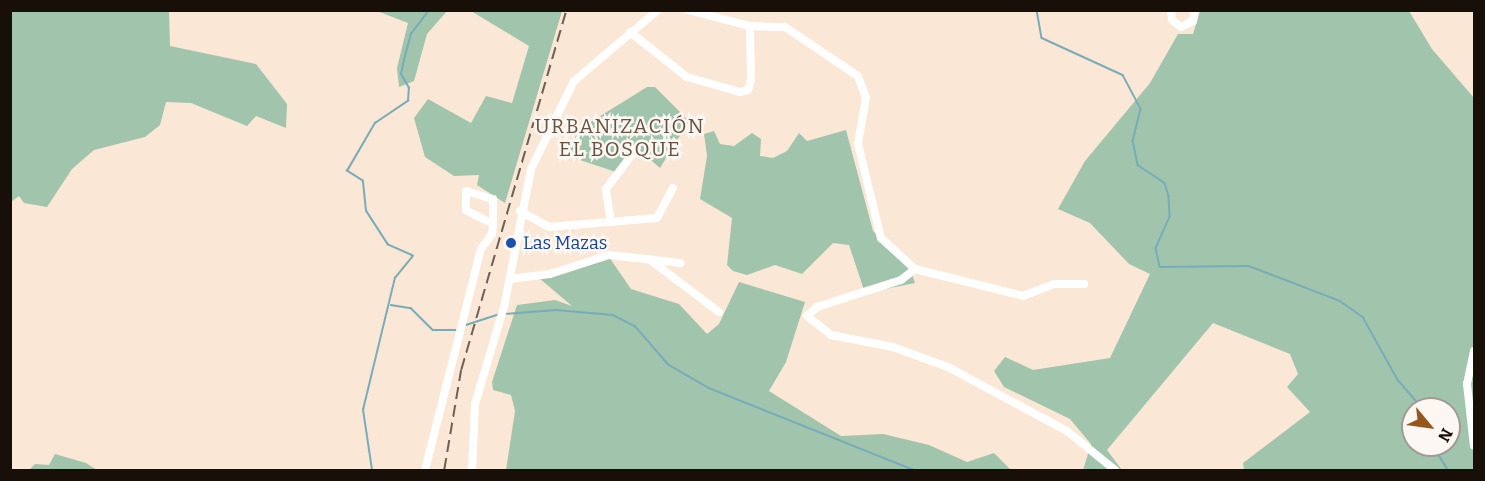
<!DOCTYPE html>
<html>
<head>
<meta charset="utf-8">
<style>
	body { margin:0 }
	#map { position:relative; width:1485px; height:481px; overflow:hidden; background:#fbe7d6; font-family:Bitter,serif }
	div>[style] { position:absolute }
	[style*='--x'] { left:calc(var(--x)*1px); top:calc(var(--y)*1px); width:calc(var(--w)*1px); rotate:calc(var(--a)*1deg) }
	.green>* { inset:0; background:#a1c4ac }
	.stream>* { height:1.5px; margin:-0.75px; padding:0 0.75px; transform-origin:0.75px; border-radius:0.75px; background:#79acb9 }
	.minor>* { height:8px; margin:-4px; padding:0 4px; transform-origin:4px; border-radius:4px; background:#fff }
	.rail>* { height:1.5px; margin-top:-0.75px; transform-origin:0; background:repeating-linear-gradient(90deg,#6e6056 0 12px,transparent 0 18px) }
	.dots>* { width:16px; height:16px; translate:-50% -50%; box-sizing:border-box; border:3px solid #fcf7f3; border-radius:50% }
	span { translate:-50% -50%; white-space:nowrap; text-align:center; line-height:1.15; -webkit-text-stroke:5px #fcf7f3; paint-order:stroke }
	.transit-label { font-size:18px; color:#164399 }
	.left { translate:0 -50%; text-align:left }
	.neighbourhood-label { font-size:20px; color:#685240; letter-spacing:1.5px }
	.frame { position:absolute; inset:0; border:12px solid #180f08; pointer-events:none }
	.north { position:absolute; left:1401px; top:397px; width:60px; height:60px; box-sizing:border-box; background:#fcf7f3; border:2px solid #a19a95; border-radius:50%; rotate:119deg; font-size:16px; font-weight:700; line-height:24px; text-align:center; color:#180f08 }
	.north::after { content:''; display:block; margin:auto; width:21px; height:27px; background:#95571c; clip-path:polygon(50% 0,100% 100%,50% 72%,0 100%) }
</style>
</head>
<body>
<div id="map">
	<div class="green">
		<div style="clip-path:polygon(11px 10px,169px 11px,170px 46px,256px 64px,287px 104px,286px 128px,256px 116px,247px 126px,191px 103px,166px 102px,160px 125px,145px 137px,94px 150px,72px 169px,47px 207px,24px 203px,19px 196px,11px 202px)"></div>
		<div style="clip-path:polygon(377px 11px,447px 11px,427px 34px,414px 81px,399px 87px,397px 68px,408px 23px)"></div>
		<div style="clip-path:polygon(471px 11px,562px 11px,505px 203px,477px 185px,479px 175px,454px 176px,425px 157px,414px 118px,428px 99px,471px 123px,486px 96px,512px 103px,529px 46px)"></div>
		<div style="clip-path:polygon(evenodd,1200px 11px,1409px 11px,1432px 49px,1474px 98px,1474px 470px,1244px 470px,1243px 463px,1310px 412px,1287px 387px,1298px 374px,1290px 354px,1213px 323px,1107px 450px,1122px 470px,1083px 470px,1091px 444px,1070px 419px,1004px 387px,994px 371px,1005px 357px,1033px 370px,1110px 358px,1150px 274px,1129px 264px,1090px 223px,1058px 209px,1085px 161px,1150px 83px,1178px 34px,1193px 34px,1200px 11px,1413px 409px,1449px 409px,1449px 445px,1413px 445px,1413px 409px)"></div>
		<div style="clip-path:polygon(647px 87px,655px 87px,689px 121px,660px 168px,637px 148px,616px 172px,559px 153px,589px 123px)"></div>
		<div style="clip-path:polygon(846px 130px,873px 231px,910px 268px,915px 283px,865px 293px,849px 245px,833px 243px,802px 274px,775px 265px,747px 275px,733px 271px,727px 265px,732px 218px,700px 199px,707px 156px,704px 134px,714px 131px,720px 144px,734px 146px,752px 133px,761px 139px,760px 156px,773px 158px,787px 151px,799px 133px,807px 141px)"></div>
		<div style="clip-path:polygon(609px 257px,631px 289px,679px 304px,707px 334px,719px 324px,739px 282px,805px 302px,786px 362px,769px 391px,841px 436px,883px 434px,929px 445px,967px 462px,994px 453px,1011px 470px,506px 470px,515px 411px,511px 395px,493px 390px,492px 382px,517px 305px,555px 300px,572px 306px,539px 278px)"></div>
		<div style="clip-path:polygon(55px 454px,86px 463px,97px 470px,29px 470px,35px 464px,49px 465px)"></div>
	</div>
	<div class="stream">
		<div style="--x:1037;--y:10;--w:28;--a:80"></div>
		<div style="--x:1042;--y:38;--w:89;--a:24.6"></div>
		<div style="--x:1123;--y:75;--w:38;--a:62"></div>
		<div style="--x:1141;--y:109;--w:33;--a:104"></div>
		<div style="--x:1133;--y:141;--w:25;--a:78"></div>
		<div style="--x:1138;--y:165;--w:32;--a:34"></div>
		<div style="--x:1165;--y:183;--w:14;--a:73"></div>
		<div style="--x:1169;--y:196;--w:21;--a:87"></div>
		<div style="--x:1170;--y:217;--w:34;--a:114"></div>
		<div style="--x:1156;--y:248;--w:19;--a:78"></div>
		<div style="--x:1160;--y:267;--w:89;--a:-0.6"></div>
		<div style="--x:1249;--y:266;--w:97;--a:21"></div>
		<div style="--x:1340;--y:301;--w:28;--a:35"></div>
		<div style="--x:1363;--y:317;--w:72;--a:60.9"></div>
		<div style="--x:1398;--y:380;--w:38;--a:49"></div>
		<div style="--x:391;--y:305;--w:20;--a:9"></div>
		<div style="--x:411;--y:308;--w:31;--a:45"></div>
		<div style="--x:433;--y:330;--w:23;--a:0"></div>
		<div style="--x:505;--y:314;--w:51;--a:-4.5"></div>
		<div style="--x:556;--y:310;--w:57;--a:5"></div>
		<div style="--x:613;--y:315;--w:25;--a:27"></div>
		<div style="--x:635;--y:326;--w:52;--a:48.9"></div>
		<div style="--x:669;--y:365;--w:46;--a:29.9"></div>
		<div style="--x:709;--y:388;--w:221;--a:21.8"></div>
		<div style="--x:466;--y:325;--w:36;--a:-18"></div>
		<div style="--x:1433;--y:445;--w:29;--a:59"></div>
		<div style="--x:372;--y:470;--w:61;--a:-98.5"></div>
		<div style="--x:363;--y:410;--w:136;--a:-76.4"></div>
		<div style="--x:395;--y:278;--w:28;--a:-51"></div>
		<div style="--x:413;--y:256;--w:27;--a:-156"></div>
		<div style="--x:388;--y:245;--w:40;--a:-122.9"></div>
		<div style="--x:366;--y:211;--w:30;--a:-96"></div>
		<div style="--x:363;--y:181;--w:19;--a:-148"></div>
		<div style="--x:347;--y:171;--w:56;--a:-59.7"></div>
		<div style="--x:375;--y:123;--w:40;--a:-34"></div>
		<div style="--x:408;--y:101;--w:13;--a:-86"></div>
		<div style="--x:409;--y:88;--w:16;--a:-120"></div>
		<div style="--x:401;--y:74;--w:14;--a:-78"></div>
		<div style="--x:404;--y:60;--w:27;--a:-75"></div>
		<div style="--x:411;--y:34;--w:30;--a:-53"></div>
	</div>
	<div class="minor">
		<div style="--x:688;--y:10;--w:64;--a:14.5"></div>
		<div style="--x:750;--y:26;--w:35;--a:2"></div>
		<div style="--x:785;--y:27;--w:88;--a:33.9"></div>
		<div style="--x:858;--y:76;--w:23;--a:70"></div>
		<div style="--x:866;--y:98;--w:47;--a:99.9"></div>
		<div style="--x:858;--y:144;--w:97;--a:76.3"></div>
		<div style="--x:881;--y:238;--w:46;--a:42.4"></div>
		<div style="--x:915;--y:269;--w:111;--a:14"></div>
		<div style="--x:1023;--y:296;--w:34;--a:-21"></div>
		<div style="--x:1055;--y:284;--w:29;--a:0"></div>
		<div style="--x:1171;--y:10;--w:10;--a:84"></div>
		<div style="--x:1172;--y:20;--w:11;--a:38"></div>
		<div style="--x:1181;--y:27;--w:13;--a:-27"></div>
		<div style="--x:1193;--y:21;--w:11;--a:-80"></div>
		<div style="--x:630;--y:32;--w:73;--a:38.3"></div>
		<div style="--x:687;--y:77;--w:55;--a:15.8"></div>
		<div style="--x:740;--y:92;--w:8;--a:-14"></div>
		<div style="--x:748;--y:90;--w:10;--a:-73"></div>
		<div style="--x:751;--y:80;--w:54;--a:-91.1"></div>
		<div style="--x:520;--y:211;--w:33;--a:29"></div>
		<div style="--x:549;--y:227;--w:108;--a:-4.8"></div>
		<div style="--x:657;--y:218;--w:34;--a:-62"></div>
		<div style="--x:611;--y:222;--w:33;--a:-99"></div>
		<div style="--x:606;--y:189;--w:51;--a:-52.9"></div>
		<div style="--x:649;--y:259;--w:88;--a:37.1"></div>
		<div style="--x:915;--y:269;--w:18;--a:142"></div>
		<div style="--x:901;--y:280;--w:88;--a:162.2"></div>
		<div style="--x:817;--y:307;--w:13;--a:138"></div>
		<div style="--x:807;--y:316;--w:31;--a:38"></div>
		<div style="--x:831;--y:335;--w:63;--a:11"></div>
		<div style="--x:893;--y:347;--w:59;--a:20"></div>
		<div style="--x:948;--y:367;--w:135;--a:28.3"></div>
		<div style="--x:1067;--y:431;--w:62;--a:39.1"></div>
		<div style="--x:510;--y:279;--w:40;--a:-7.1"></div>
		<div style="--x:550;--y:274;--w:62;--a:-17.9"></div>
		<div style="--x:609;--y:255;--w:72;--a:6.3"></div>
		<div style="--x:1474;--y:351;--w:34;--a:102"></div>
		<div style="--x:1467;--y:384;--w:62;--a:83.6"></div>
		<div style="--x:425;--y:470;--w:228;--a:-75.8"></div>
		<div style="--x:481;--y:249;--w:19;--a:-54"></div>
		<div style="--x:492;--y:234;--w:10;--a:-84"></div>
		<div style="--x:493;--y:224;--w:30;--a:-153"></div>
		<div style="--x:466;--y:210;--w:19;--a:-90"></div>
		<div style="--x:466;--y:191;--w:28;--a:17"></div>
		<div style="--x:493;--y:199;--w:25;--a:90"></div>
		<div style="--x:472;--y:470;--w:66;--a:-87.4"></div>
		<div style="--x:475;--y:404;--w:101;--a:-73.4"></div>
		<div style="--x:504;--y:307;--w:141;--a:-78.9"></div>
		<div style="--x:531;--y:169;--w:98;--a:-64"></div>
		<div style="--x:574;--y:81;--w:110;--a:-40.2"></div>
	</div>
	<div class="rail">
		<div style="--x:444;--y:470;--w:101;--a:-80.4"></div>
		<div style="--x:461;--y:370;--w:375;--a:-73.7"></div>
	</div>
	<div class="dots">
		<div style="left:511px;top:243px;background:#1a4fb4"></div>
	</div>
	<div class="transit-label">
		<span class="left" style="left:523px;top:243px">Las Mazas</span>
	</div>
	<div class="neighbourhood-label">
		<span style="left:620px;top:138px">URBANIZACIÓN<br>EL BOSQUE</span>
	</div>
	<div class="frame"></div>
	<div class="north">N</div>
</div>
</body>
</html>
